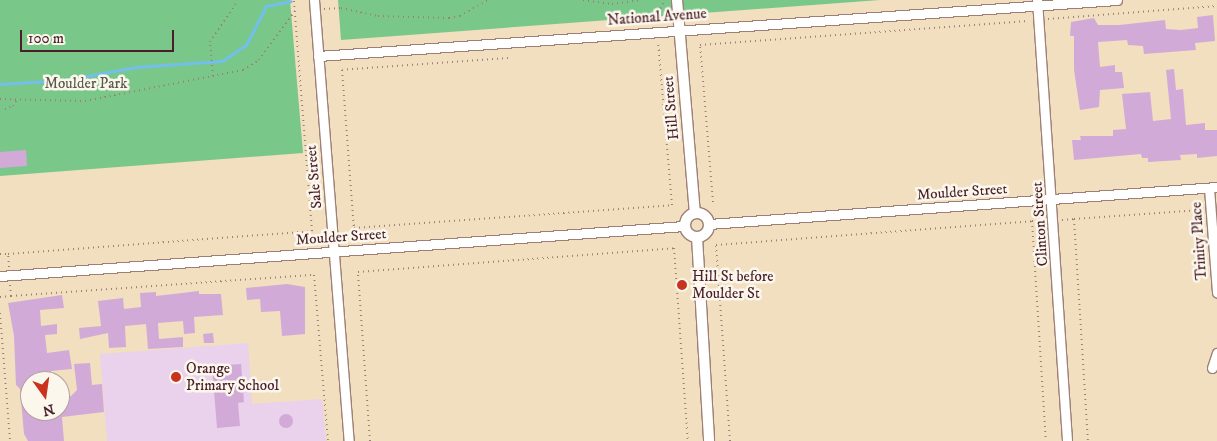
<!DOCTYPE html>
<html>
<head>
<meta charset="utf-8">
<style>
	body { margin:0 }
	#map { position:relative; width:1217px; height:441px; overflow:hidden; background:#f1dfc0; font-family:"IM FELL DW Pica",serif }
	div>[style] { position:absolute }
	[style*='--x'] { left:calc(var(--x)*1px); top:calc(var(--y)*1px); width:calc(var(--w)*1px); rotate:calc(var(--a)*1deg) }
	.built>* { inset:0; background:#ead1ec }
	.green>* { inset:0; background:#79c889 }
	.stream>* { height:3px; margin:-1.5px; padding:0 1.5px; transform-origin:1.5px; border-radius:1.5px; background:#72bfec }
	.building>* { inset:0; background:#d2aad8 }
	.round { border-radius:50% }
	.path>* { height:2px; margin-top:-1px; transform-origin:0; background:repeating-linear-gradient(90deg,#9e7f76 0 1px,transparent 0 5px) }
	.roads { filter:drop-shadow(1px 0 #9e7f76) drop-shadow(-1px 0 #9e7f76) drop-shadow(0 1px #9e7f76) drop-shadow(0 -1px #9e7f76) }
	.minor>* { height:9px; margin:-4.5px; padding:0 4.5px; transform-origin:4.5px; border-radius:4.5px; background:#fff }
	.tertiary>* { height:10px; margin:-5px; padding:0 5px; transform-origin:5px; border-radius:5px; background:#fff }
	.tertiary>.ring { margin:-5px; padding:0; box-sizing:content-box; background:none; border:10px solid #fff; border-radius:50% }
	.dots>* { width:14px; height:14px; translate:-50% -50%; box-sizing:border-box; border:2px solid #fbf7ec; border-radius:50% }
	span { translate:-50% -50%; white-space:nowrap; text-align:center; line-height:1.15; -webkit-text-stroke:5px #fbf7ec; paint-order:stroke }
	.street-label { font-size:15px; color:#4a1f2b }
	.park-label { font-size:15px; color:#5a5a4c }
	.poi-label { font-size:15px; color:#4a1f2b }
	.left { translate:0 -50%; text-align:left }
	.north { position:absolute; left:20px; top:371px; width:50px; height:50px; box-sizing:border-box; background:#fbf7ec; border:1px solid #b4a19f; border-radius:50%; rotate:166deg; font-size:14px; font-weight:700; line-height:20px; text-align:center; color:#4a1f2b }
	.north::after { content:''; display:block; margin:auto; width:18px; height:22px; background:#c8321e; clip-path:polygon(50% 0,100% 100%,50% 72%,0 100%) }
	.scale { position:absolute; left:20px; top:30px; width:154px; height:22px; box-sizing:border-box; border:2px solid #4a1f2b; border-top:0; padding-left:6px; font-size:15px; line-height:18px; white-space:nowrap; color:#4a1f2b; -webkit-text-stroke:4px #fbf7ec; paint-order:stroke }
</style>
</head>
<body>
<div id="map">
	<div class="built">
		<div style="clip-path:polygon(248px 343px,252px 404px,322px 399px,326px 441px,107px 441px,100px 354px)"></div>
	</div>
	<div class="green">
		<div style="clip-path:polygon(0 0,290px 0,303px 153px,0 176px)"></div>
		<div style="clip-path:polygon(338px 0,880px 0,341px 40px)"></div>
	</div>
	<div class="stream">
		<div style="--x:0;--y:84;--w:65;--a:-3.5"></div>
		<div style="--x:65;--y:80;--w:72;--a:-10.4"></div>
		<div style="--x:136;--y:67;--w:86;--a:-4"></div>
		<div style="--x:222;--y:61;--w:29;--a:-34"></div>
		<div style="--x:246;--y:45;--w:44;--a:-62.9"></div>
		<div style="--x:266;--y:6;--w:25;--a:-11"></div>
	</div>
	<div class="building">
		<div style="clip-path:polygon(1213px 15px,1215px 41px,1195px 43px,1196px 50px,1144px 54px,1143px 46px,1128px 45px,1127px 40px,1098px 42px,1100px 67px,1115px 65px,1115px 72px,1122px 72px,1124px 88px,1100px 90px,1099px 107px,1080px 110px,1074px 70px,1074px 36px,1070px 36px,1071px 22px,1094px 18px,1098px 25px,1119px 25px,1165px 20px,1166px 29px,1181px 30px,1198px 28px,1197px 17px)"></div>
		<div style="clip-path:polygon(1174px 69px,1176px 90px,1183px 89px,1186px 125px,1205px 123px,1205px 130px,1217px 130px,1217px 156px,1197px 158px,1197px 154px,1180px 155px,1181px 160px,1148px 162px,1148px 158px,1142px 158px,1141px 154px,1074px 160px,1072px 140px,1081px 140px,1080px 136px,1113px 136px,1113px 130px,1126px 129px,1122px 94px,1150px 92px,1153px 121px,1171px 119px,1166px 70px)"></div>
		<div style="clip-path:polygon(26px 150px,27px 166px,0 168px,0 152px)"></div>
		<div style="clip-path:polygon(287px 284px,305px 287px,305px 334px,282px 336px,280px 311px,261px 312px,260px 299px,247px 300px,246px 288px)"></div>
		<div style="clip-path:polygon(199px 291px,199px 294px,221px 294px,223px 315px,194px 317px,195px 333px,184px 334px,183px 321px,158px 323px,159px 339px,183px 337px,183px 347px,148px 349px,146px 324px,125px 326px,126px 347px,109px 348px,108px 333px,80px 339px,79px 328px,101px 326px,98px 301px,123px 298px,124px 309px,141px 307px,140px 293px,156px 292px,156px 296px)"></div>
		<div style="clip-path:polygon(62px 295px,64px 308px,40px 310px,41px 326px,57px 324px,57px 334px,45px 335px,47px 353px,69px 350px,72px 369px,51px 371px,52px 381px,30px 381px,30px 411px,60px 411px,60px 397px,71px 396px,77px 390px,74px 364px,90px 363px,92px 385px,102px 384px,104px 412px,62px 417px,64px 441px,28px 441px,24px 434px,20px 389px,16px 385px,14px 336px,8px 303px)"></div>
		<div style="clip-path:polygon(213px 333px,214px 343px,204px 343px,203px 334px)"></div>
		<div style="clip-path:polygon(241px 364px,244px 402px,238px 403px,240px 426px,217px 428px,212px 366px)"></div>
		<div class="round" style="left:279px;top:414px;width:14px;height:14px"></div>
	</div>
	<div class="path">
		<div style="--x:583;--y:0;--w:29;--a:8"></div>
		<div style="--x:612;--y:4;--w:28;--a:-8"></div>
		<div style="--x:324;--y:9;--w:17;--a:-3"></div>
		<div style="--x:341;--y:8;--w:38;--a:12"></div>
		<div style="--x:378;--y:16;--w:71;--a:1.6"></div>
		<div style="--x:449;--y:18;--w:11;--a:-10"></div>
		<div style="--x:460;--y:16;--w:32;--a:-30"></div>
		<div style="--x:1048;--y:19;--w:169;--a:-4.4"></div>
		<div style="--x:656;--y:22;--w:5;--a:-101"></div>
		<div style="--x:655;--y:17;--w:15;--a:-58"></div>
		<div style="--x:663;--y:4;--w:4;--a:-104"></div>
		<div style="--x:508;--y:58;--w:166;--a:175.9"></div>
		<div style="--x:342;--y:70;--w:158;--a:85.7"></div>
		<div style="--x:354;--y:228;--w:319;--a:-4.1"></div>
		<div style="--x:672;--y:205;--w:164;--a:-94.9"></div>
		<div style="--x:213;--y:76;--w:34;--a:-95"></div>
		<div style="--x:210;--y:42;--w:50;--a:-56.3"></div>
		<div style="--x:0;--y:99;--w:85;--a:1.3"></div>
		<div style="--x:85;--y:101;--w:161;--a:-11.1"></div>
		<div style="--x:243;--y:70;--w:19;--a:-32"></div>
		<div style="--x:259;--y:60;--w:61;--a:-53.7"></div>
		<div style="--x:5;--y:109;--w:9;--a:-21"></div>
		<div style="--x:13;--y:106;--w:9;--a:-58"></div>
		<div style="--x:713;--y:202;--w:158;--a:-94.7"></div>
		<div style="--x:700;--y:45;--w:329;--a:-4.2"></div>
		<div style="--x:1074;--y:219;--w:127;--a:-4.1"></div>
		<div style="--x:1062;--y:220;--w:12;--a:-5"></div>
		<div style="--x:1074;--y:219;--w:222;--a:86.4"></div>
		<div style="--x:1043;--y:221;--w:11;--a:180"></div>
		<div style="--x:1032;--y:221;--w:220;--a:86.4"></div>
		<div style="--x:0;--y:254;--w:8;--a:0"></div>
		<div style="--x:9;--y:267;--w:13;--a:-94"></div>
		<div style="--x:8;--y:254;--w:305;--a:-4.3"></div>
		<div style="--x:312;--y:231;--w:232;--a:-94.5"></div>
		<div style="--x:11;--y:296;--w:304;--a:-4"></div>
		<div style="--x:314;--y:275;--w:167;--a:85.2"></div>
		<div style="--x:0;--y:297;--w:11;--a:-5"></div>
		<div style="--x:11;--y:296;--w:12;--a:-95"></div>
		<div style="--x:0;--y:313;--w:128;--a:85.5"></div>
		<div style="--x:370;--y:441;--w:169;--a:-94.1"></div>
		<div style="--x:358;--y:272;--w:317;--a:-4.3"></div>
		<div style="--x:674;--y:248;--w:194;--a:85.9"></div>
		<div style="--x:730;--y:441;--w:196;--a:-94.1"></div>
		<div style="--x:716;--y:245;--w:317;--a:-4.3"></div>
	</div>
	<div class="roads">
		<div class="minor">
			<div style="--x:314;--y:0;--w:442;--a:85.5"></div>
			<div style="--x:1037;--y:0;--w:442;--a:86.1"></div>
			<div style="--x:318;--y:56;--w:801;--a:-4.01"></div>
			<div style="--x:1209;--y:188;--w:105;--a:85.6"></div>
			<div style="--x:709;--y:224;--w:509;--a:-4.17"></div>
			<div style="--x:0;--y:276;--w:686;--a:-4.18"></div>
			<div style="--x:1212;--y:368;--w:16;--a:-72"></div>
		</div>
		<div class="tertiary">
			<div style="--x:677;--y:0;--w:214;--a:85.2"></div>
			<div class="ring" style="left:685px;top:213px;width:14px;height:14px"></div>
			<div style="--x:697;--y:237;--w:204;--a:86.6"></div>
		</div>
	</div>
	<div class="dots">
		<div style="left:682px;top:285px;background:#c8321e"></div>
		<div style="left:176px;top:377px;background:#c8321e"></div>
	</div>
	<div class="street-label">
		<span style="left:657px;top:17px;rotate:-4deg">National Avenue</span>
		<span style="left:671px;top:108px;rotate:-95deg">Hill Street</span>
		<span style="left:314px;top:177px;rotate:-95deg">Sale Street</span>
		<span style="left:962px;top:192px;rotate:-4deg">Moulder Street</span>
		<span style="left:1040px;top:224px;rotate:-94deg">Clinton Street</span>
		<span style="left:341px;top:237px;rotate:-4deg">Moulder Street</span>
		<span style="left:1199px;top:241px;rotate:-94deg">Trinity Place</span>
	</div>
	<div class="park-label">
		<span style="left:86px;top:84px">Moulder Park</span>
	</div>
	<div class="poi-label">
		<span class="left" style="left:692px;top:285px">Hill St before<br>Moulder St</span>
		<span class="left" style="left:186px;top:377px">Orange<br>Primary School</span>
	</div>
	<div class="north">N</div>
	<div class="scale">100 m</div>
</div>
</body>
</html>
